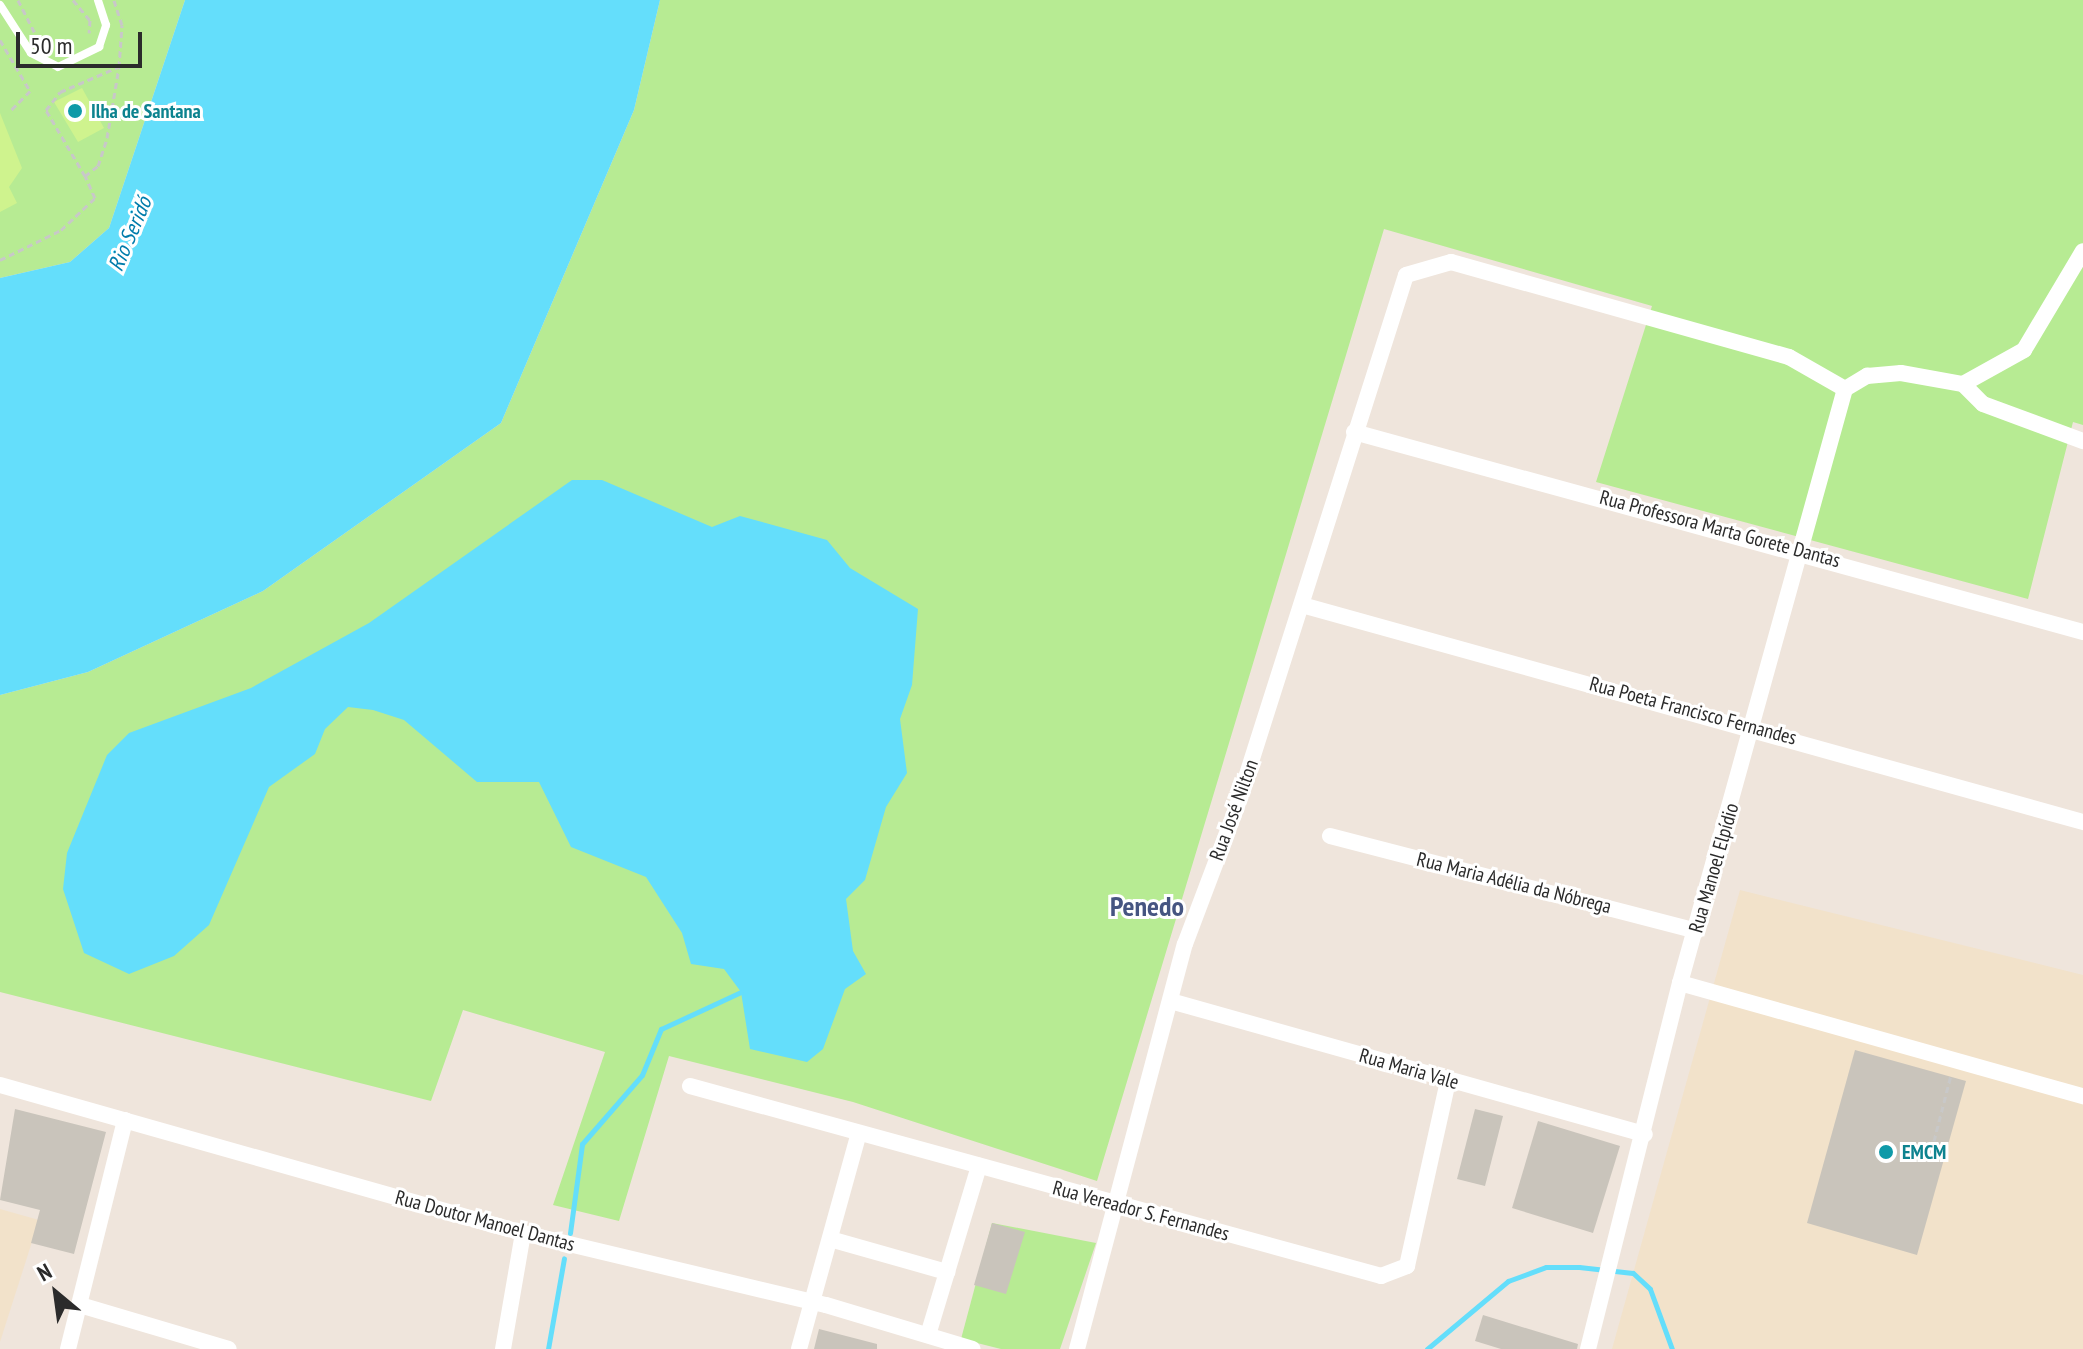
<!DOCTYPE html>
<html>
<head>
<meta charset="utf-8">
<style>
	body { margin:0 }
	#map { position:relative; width:2083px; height:1349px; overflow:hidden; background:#efe5dc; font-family:"PT Sans Narrow",sans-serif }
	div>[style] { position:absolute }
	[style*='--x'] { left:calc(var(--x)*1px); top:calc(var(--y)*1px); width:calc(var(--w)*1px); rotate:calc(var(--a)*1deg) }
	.education>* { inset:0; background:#f2e2ca }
	.green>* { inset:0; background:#b7eb93 }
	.pitch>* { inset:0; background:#cff38e }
	.water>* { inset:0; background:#64defb }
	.stream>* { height:5px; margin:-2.5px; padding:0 2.5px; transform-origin:2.5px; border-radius:2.5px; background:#64defb }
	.building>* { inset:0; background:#c9c4bb }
	.path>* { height:3px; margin-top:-1.5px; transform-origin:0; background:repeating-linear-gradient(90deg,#c8c8c8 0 6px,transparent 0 10px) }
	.service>* { height:8px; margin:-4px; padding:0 4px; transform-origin:4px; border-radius:4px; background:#fff }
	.minor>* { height:16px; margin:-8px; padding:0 8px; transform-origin:8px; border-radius:8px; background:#fff }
	.dots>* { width:22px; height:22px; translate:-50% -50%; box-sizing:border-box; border:4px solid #fff; border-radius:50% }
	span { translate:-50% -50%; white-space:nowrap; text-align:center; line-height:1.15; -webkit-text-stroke:6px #fff; paint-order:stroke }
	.culture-label { font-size:20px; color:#0d838f; font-weight:700 }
	.left { translate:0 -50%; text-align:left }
	.street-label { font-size:20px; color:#2b2b2b }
	.water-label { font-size:22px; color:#007cab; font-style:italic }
	.district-label { font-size:28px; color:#465581; font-weight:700 }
	.north { position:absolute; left:16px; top:1253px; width:80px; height:80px; -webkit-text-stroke:6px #fff; paint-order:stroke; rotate:331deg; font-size:22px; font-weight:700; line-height:32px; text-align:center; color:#2b2b2b }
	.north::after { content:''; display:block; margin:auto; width:28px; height:36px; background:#2b2b2b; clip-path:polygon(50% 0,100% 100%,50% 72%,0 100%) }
	.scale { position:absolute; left:16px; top:32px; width:126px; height:36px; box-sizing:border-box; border:4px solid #2b2b2b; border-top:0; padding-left:10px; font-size:24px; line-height:28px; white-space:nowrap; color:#2b2b2b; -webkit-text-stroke:6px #fff; paint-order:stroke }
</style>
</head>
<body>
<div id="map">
	<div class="education">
		<div style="clip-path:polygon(1740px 890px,2083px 975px,2083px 1349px,1612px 1349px)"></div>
		<div style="clip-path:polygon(0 1209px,39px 1220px,0 1342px)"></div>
	</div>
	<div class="green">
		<div style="clip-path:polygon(0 0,185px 0,109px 228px,70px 262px,0 278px)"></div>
		<div style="clip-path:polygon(660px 0,2083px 0,2083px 425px,2073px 422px,2028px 599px,1596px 482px,1652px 306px,1384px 229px,1097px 1181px,853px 1102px,669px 1056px,619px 1221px,553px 1205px,605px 1052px,463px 1010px,431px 1101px,0 992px,0 695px,88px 672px,263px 591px,501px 423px,634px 110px)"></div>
		<div style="clip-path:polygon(992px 1223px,1096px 1243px,1060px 1349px,1001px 1349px,961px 1339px)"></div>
	</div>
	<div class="pitch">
		<div style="clip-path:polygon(82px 88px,104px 128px,78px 142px,54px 102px)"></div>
		<div style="clip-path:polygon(0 113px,22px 168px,9px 187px,17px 203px,0 212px)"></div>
	</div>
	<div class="water">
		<div style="clip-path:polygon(185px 0,660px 0,634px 110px,501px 423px,263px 591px,88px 672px,0 695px,0 278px,70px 262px,109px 228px)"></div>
		<div style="clip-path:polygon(572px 480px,602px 480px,712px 527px,740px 516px,827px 540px,850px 568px,918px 609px,912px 685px,900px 719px,907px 773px,886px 807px,865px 880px,846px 899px,853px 951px,866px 974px,845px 989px,823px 1049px,807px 1062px,750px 1049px,741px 992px,724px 969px,691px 964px,682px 933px,646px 877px,571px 847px,539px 782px,477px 782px,404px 720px,373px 710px,348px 707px,325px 729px,315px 754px,269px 787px,209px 925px,174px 956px,129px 974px,84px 953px,63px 889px,67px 853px,107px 755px,129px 733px,251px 688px,369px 623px)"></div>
	</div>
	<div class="stream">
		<div style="--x:570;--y:1233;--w:90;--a:-82.3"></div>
		<div style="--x:582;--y:1144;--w:91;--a:-49"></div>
		<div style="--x:642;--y:1075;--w:50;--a:-67.6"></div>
		<div style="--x:661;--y:1029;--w:88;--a:-24.8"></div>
		<div style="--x:548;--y:1349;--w:92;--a:-80"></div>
		<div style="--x:1427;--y:1349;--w:106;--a:-40"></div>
		<div style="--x:1508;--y:1281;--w:40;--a:-20.2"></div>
		<div style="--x:1546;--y:1267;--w:33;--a:0"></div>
		<div style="--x:1579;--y:1267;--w:54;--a:6.3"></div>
		<div style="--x:1633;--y:1273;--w:23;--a:43"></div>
		<div style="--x:1650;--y:1289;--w:64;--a:69.9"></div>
	</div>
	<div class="building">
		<div style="clip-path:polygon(1855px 1050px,1966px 1081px,1917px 1255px,1807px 1223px)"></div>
		<div style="clip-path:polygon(15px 1109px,106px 1132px,74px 1254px,31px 1243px,40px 1210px,0 1200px)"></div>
		<div style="clip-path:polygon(1475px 1109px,1503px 1116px,1485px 1186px,1457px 1179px)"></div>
		<div style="clip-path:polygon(1538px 1121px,1620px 1146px,1593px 1233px,1512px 1208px)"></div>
		<div style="clip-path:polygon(992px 1223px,1025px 1232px,1006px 1294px,974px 1285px)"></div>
		<div style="clip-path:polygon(1483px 1315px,1578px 1344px,1577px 1349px,1501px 1349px,1475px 1341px)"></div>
		<div style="clip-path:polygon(819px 1329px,877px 1344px,877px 1349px,814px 1349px)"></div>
	</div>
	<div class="path">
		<div style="--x:18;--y:0;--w:46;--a:62.9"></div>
		<div style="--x:73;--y:0;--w:26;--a:50"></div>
		<div style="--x:90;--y:20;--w:13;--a:94"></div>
		<div style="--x:0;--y:40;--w:59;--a:59.5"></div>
		<div style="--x:30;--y:91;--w:27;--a:135"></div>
		<div style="--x:85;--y:176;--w:77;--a:-120.6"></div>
		<div style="--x:46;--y:110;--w:23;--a:-52"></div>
		<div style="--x:60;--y:92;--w:63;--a:-23.3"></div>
		<div style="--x:0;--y:260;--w:68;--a:-26.2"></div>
		<div style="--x:61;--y:230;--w:47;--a:-43.3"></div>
		<div style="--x:95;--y:198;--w:24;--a:-114"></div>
		<div style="--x:85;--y:176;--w:16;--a:-38"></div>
		<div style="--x:98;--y:166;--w:29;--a:-72"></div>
		<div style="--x:107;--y:138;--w:72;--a:-80.4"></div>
		<div style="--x:119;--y:67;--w:42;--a:-85.9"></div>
		<div style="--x:122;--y:25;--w:26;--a:-108"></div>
		<div style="--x:1934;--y:1141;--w:68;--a:-75.6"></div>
	</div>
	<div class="service">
		<div style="--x:0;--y:5;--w:57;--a:57.1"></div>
		<div style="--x:31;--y:53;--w:30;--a:27"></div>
		<div style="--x:58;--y:67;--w:46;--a:-26"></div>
		<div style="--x:99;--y:47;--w:23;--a:-72"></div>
		<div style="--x:106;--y:25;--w:26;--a:-108"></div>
	</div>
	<div class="minor">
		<div style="--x:1963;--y:384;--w:70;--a:-29.1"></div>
		<div style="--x:2024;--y:350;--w:115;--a:-59.2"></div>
		<div style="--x:1354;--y:432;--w:756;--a:15.34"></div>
		<div style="--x:1302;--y:605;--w:811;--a:15.53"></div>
		<div style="--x:1330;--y:836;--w:379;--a:14.5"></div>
		<div style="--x:1680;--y:983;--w:419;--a:15.7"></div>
		<div style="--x:1174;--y:1002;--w:489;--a:15.7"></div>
		<div style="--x:0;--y:1085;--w:544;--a:15.8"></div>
		<div style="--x:523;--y:1233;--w:311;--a:13.4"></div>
		<div style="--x:826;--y:1305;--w:153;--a:16.7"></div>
		<div style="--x:690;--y:1086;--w:717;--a:15.37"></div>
		<div style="--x:1381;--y:1276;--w:28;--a:-21"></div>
		<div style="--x:1407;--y:1266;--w:189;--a:-77.5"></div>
		<div style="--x:830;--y:1239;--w:122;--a:15.8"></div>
		<div style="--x:80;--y:1305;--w:155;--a:16.5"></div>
		<div style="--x:928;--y:1335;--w:177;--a:-73.2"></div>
		<div style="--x:68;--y:1349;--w:236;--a:-76"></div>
		<div style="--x:503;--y:1349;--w:118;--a:-80.2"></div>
		<div style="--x:799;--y:1349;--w:224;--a:-74.5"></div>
		<div style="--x:1077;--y:1349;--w:419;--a:-75.1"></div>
		<div style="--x:1185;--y:944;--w:144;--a:-69.3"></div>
		<div style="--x:1236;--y:809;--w:560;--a:-72.34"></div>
		<div style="--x:1406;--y:275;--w:47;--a:-16.1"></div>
		<div style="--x:1451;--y:262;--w:351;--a:15.7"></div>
		<div style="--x:1789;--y:357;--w:64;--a:29.7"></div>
		<div style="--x:1845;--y:389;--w:26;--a:-31"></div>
		<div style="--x:1867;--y:376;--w:34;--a:-5"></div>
		<div style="--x:1901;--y:373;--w:63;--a:10.1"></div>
		<div style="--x:1963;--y:384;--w:28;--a:45"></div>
		<div style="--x:1983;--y:404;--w:107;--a:20.3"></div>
		<div style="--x:1588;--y:1349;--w:377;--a:-75.9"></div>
		<div style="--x:1680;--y:983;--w:616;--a:-74.48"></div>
	</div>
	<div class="dots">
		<div style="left:75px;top:111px;background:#0f9aa8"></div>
		<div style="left:1886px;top:1152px;background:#0f9aa8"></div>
	</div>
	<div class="culture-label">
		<span class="left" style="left:91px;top:111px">Ilha de Santana</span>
		<span class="left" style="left:1902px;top:1152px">EMCM</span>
	</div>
	<div class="street-label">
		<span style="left:1720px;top:529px;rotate:15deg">Rua Professora Marta Gorete Dantas</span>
		<span style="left:1693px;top:711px;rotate:15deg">Rua Poeta Francisco Fernandes</span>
		<span style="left:1234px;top:810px;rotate:-70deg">Rua José Nilton</span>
		<span style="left:1714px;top:868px;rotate:-74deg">Rua Manoel Elpídio</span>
		<span style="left:1514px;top:883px;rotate:14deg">Rua Maria Adélia da Nóbrega</span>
		<span style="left:1409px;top:1069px;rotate:16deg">Rua Maria Vale</span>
		<span style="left:1141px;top:1211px;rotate:15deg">Rua Vereador S. Fernandes</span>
		<span style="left:485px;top:1221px;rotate:15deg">Rua Doutor Manoel Dantas</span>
	</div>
	<div class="water-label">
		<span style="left:130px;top:234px;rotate:-67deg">Rio Seridó</span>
	</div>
	<div class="district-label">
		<span style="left:1147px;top:906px">Penedo</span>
	</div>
	<div class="north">N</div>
	<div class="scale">50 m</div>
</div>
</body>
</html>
